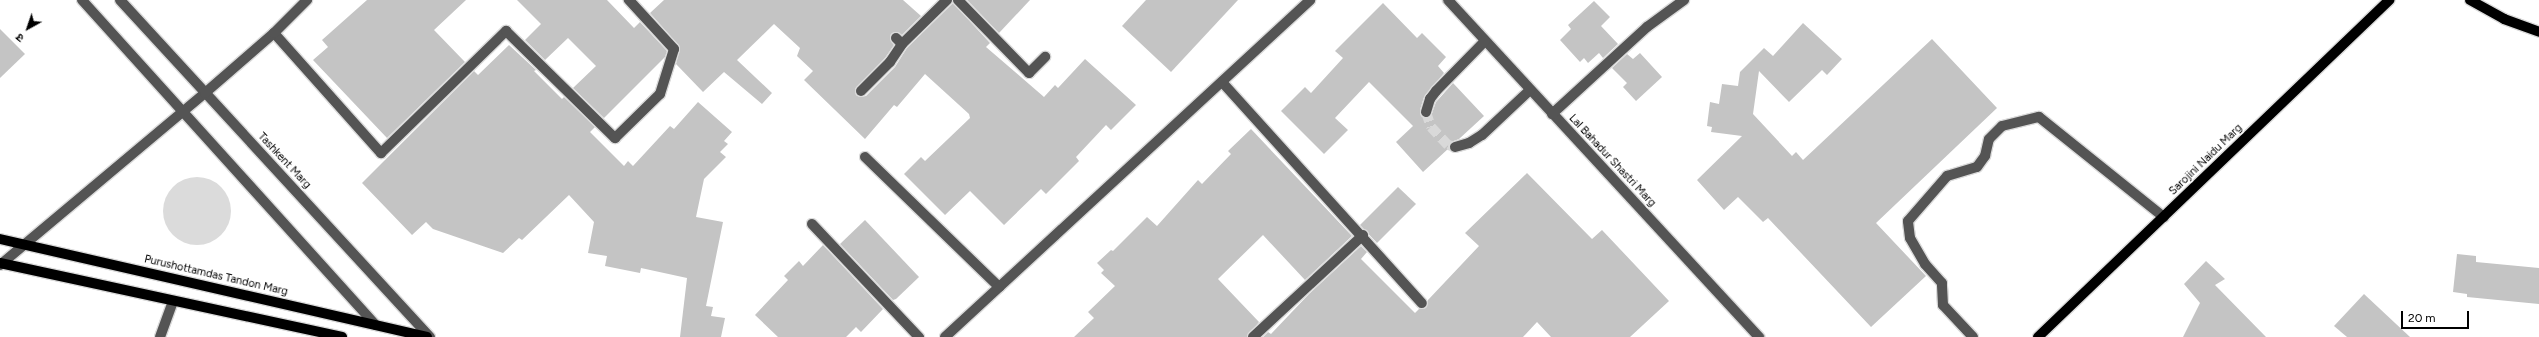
<!DOCTYPE html>
<html>
<head>
<meta charset="utf-8">
<style>
	body { margin:0 }
	#map { position:relative; width:2539px; height:337px; overflow:hidden; background:#fff; font-family:Figtree,"Noto Sans Devanagari",sans-serif }
	div>[style] { position:absolute }
	[style*='--x'] { left:calc(var(--x)*1px); top:calc(var(--y)*1px); width:calc(var(--w)*1px); rotate:calc(var(--a)*1deg) }
	.green>* { inset:0; background:#dbdbdb }
	.round { border-radius:50% }
	.building>* { inset:0; background:#c4c4c4 }
	.minor-tunnel>* { height:10px; margin-top:-5px; transform-origin:0; background:repeating-linear-gradient(90deg,#d9d9d9 0 10px,transparent 0 15px) }
	.roads { filter:drop-shadow(1px 0 #dbdbdb) drop-shadow(-1px 0 #dbdbdb) drop-shadow(0 1px #dbdbdb) drop-shadow(0 -1px #dbdbdb) }
	.minor>* { height:10px; margin:-5px; padding:0 5px; transform-origin:5px; border-radius:5px; background:#545454 }
	.major>* { height:10px; margin:-5px; padding:0 5px; transform-origin:5px; border-radius:5px; background:#000 }
	span { translate:-50% -50%; white-space:nowrap; text-align:center; line-height:1.15; -webkit-text-stroke:3px #fff; paint-order:stroke }
	.street-label { font-size:11px; color:#000 }
	.north { position:absolute; left:8px; top:8px; width:40px; height:40px; -webkit-text-stroke:3px #fff; paint-order:stroke; rotate:220deg; font-size:11px; font-weight:700; line-height:16px; text-align:center; color:#000 }
	.north::after { content:''; display:block; margin:auto; width:14px; height:18px; background:#000; clip-path:polygon(50% 0,100% 100%,50% 72%,0 100%) }
	.scale { position:absolute; left:2401px; top:311px; width:68px; height:18px; box-sizing:border-box; border:2px solid #000; border-top:0; padding-left:5px; font-size:12px; line-height:14px; white-space:nowrap; color:#000; -webkit-text-stroke:3px #fff; paint-order:stroke }
</style>
</head>
<body>
<div id="map">
	<div class="green">
		<div class="round" style="left:163px;top:177px;width:68px;height:68px"></div>
	</div>
	<div class="building">
		<div style="clip-path:polygon(367px 0,466px 0,434px 30px,465px 62px,387px 138px,313px 60px,328px 47px,322px 40px)"></div>
		<div style="clip-path:polygon(517px 0,607px 0,634px 28px,640px 22px,667px 51px,665px 57px,604px 118px,573px 88px,596px 66px,568px 38px,545px 60px,525px 40px,541px 24px)"></div>
		<div style="clip-path:polygon(664px 0,903px 0,921px 16px,902px 35px,897px 32px,891px 34px,890px 39px,894px 45px,885px 58px,855px 89px,856px 95px,860px 97px,866px 96px,895px 67px,907px 48px,953px 3px,990px 43px,986px 47px,1044px 97px,1055px 85px,1058px 88px,1085px 59px,1136px 105px,1111px 130px,1106px 125px,1076px 157px,1079px 161px,1046px 194px,1041px 189px,1004px 225px,970px 191px,945px 215px,904px 174px,921px 157px,925px 161px,970px 118px,969px 114px,925px 74px,897px 107px,894px 105px,865px 139px,804px 80px,813px 71px,797px 56px,800px 48px,774px 24px,737px 60px,772px 93px,762px 104px,724px 72px,703px 92px,676px 64px,680px 47px,650px 13px)"></div>
		<div style="clip-path:polygon(967px 0,1030px 0,999px 33px)"></div>
		<div style="clip-path:polygon(1146px 0,1238px 0,1171px 72px,1122px 26px)"></div>
		<div style="clip-path:polygon(1594px 1px,1610px 17px,1601px 26px,1618px 44px,1603px 58px,1599px 53px,1588px 63px,1584px 58px,1580px 62px,1560px 40px,1571px 29px,1568px 25px)"></div>
		<div style="clip-path:polygon(1383px 3px,1417px 38px,1422px 33px,1446px 57px,1438px 66px,1444px 73px,1424px 97px,1420px 110px,1421px 116px,1424px 118px,1431px 116px,1436px 102px,1453px 83px,1484px 116px,1459px 139px,1451px 142px,1449px 148px,1423px 172px,1396px 142px,1413px 126px,1369px 82px,1335px 118px,1348px 130px,1324px 154px,1281px 111px,1305px 87px,1311px 93px,1343px 58px,1335px 51px)"></div>
		<div style="clip-path:polygon(1803px 23px,1842px 59px,1827px 75px,1822px 70px,1789px 102px,1759px 71px,1753px 114px,1792px 156px,1796px 152px,1803px 160px,1932px 39px,1997px 108px,1876px 223px,1926px 276px,1871px 327px,1768px 218px,1763px 222px,1738px 197px,1724px 210px,1697px 180px,1742px 136px,1711px 132px,1712px 127px,1707px 126px,1710px 102px,1719px 104px,1722px 84px,1738px 86px,1740px 72px,1764px 48px,1773px 56px)"></div>
		<div style="clip-path:polygon(0 29px,25px 54px,0 78px)"></div>
		<div style="clip-path:polygon(509px 45px,536px 70px,534px 71px,562px 99px,564px 97px,595px 127px,590px 132px,624px 166px,628px 161px,633px 166px,670px 126px,674px 129px,698px 102px,732px 132px,724px 141px,728px 144px,720px 152px,726px 157px,704px 179px,696px 217px,723px 222px,706px 306px,713px 307px,711px 316px,725px 318px,721px 337px,680px 337px,687px 278px,641px 268px,640px 273px,605px 266px,607px 256px,588px 253px,594px 222px,569px 195px,522px 240px,519px 238px,503px 253px,433px 229px,426px 222px,412px 235px,362px 183px,474px 71px,478px 75px)"></div>
		<div style="clip-path:polygon(1640px 53px,1662px 77px,1636px 101px,1623px 87px,1627px 83px,1612px 68px,1627px 54px,1633px 59px)"></div>
		<div style="clip-path:polygon(1251px 129px,1352px 236px,1305px 280px,1263px 235px,1218px 279px,1259px 322px,1247px 337px,1074px 337px,1094px 318px,1088px 312px,1115px 286px,1101px 273px,1104px 270px,1097px 263px,1111px 250px,1113px 251px,1147px 217px,1157px 226px,1198px 180px,1202px 184px,1231px 154px,1228px 151px)"></div>
		<div style="clip-path:polygon(1527px 173px,1592px 239px,1602px 230px,1669px 301px,1630px 337px,1551px 337px,1537px 322px,1523px 337px,1263px 337px,1268px 332px,1271px 334px,1309px 294px,1361px 246px,1367px 252px,1361px 259px,1415px 313px,1419px 309px,1426px 308px,1428px 300px,1479px 246px,1465px 233px)"></div>
		<div style="clip-path:polygon(1398px 187px,1416px 204px,1377px 243px,1360px 225px)"></div>
		<div style="clip-path:polygon(865px 220px,919px 277px,896px 299px,893px 300px,840px 244px)"></div>
		<div style="clip-path:polygon(823px 245px,883px 309px,861px 332px,856px 327px,846px 337px,778px 337px,755px 315px,788px 280px,784px 276px,799px 261px,803px 266px)"></div>
		<div style="clip-path:polygon(2457px 254px,2476px 256px,2476px 262px,2539px 268px,2539px 304px,2467px 297px,2467px 294px,2453px 292px)"></div>
		<div style="clip-path:polygon(2206px 261px,2225px 279px,2215px 285px,2266px 337px,2183px 337px,2200px 303px,2184px 284px)"></div>
		<div style="clip-path:polygon(2364px 294px,2410px 337px,2347px 337px,2334px 326px)"></div>
	</div>
	<div class="minor-tunnel">
		<div style="--x:1426;--y:112;--w:16;--a:72"></div>
		<div style="--x:1431;--y:127;--w:25;--a:47"></div>
		<div style="--x:1448;--y:145;--w:7;--a:16"></div>
	</div>
	<div class="roads">
		<div class="minor">
			<div style="--x:82;--y:0;--w:438;--a:47.9"></div>
			<div style="--x:120;--y:0;--w:458;--a:47.4"></div>
			<div style="--x:958;--y:0;--w:102;--a:45.8"></div>
			<div style="--x:1029;--y:73;--w:23;--a:-45"></div>
			<div style="--x:1448;--y:0;--w:459;--a:47.3"></div>
			<div style="--x:274;--y:33;--w:161;--a:48.3"></div>
			<div style="--x:381;--y:153;--w:175;--a:-44.3"></div>
			<div style="--x:506;--y:31;--w:153;--a:44.5"></div>
			<div style="--x:615;--y:138;--w:63;--a:-44.4"></div>
			<div style="--x:660;--y:94;--w:47;--a:-72.7"></div>
			<div style="--x:674;--y:49;--w:67;--a:-132.6"></div>
			<div style="--x:896;--y:38;--w:8;--a:45"></div>
			<div style="--x:902;--y:44;--w:63;--a:-44.4"></div>
			<div style="--x:1222;--y:82;--w:298;--a:47.9"></div>
			<div style="--x:861;--y:91;--w:41;--a:-45"></div>
			<div style="--x:890;--y:62;--w:22;--a:-56"></div>
			<div style="--x:1426;--y:112;--w:14;--a:-73"></div>
			<div style="--x:1430;--y:99;--w:10;--a:-53"></div>
			<div style="--x:1436;--y:91;--w:70;--a:-45.6"></div>
			<div style="--x:1552;--y:114;--w:129;--a:-42.5"></div>
			<div style="--x:1647;--y:27;--w:46;--a:-36.1"></div>
			<div style="--x:1455;--y:147;--w:15;--a:-16"></div>
			<div style="--x:1469;--y:143;--w:15;--a:-32"></div>
			<div style="--x:1482;--y:135;--w:66;--a:-43.2"></div>
			<div style="--x:865;--y:157;--w:187;--a:44.1"></div>
			<div style="--x:812;--y:224;--w:156;--a:46.6"></div>
			<div style="--x:0;--y:265;--w:268;--a:-40"></div>
			<div style="--x:205;--y:93;--w:91;--a:-41"></div>
			<div style="--x:274;--y:33;--w:47;--a:-45"></div>
			<div style="--x:160;--y:337;--w:37;--a:-70"></div>
			<div style="--x:945;--y:337;--w:497;--a:-42.7"></div>
			<div style="--x:1253;--y:337;--w:150;--a:-42.8"></div>
			<div style="--x:1973;--y:337;--w:44;--a:-133.2"></div>
			<div style="--x:1943;--y:305;--w:22;--a:-93"></div>
			<div style="--x:1942;--y:283;--w:25;--a:-132"></div>
			<div style="--x:1925;--y:264;--w:30;--a:-120"></div>
			<div style="--x:1910;--y:238;--w:17;--a:-97"></div>
			<div style="--x:1908;--y:221;--w:60;--a:-49.1"></div>
			<div style="--x:1947;--y:176;--w:31;--a:-17"></div>
			<div style="--x:1977;--y:167;--w:14;--a:-54"></div>
			<div style="--x:1985;--y:156;--w:17;--a:-77"></div>
			<div style="--x:1989;--y:139;--w:18;--a:-45"></div>
			<div style="--x:2002;--y:126;--w:38;--a:-14"></div>
			<div style="--x:2039;--y:117;--w:160;--a:38.7"></div>
		</div>
		<div class="major">
			<div style="--x:2470;--y:0;--w:39;--a:29"></div>
			<div style="--x:2504;--y:19;--w:37;--a:20"></div>
			<div style="--x:0;--y:239;--w:438;--a:12.9"></div>
			<div style="--x:0;--y:263;--w:350;--a:12.2"></div>
			<div style="--x:2038;--y:337;--w:487;--a:-43.8"></div>
		</div>
	</div>
	<div class="street-label">
		<span style="left:2206px;top:160px;rotate:-44deg">Sarojini Naidu Marg</span>
		<span style="left:284px;top:161px;rotate:47deg">Tashkent Marg</span>
		<span style="left:1612px;top:161px;rotate:47deg">Lal Bahadur Shastri Marg</span>
		<span style="left:216px;top:276px;rotate:13deg">Purushottamdas Tandon Marg</span>
	</div>
	<div class="north">उ</div>
	<div class="scale">20 m</div>
</div>
</body>
</html>
